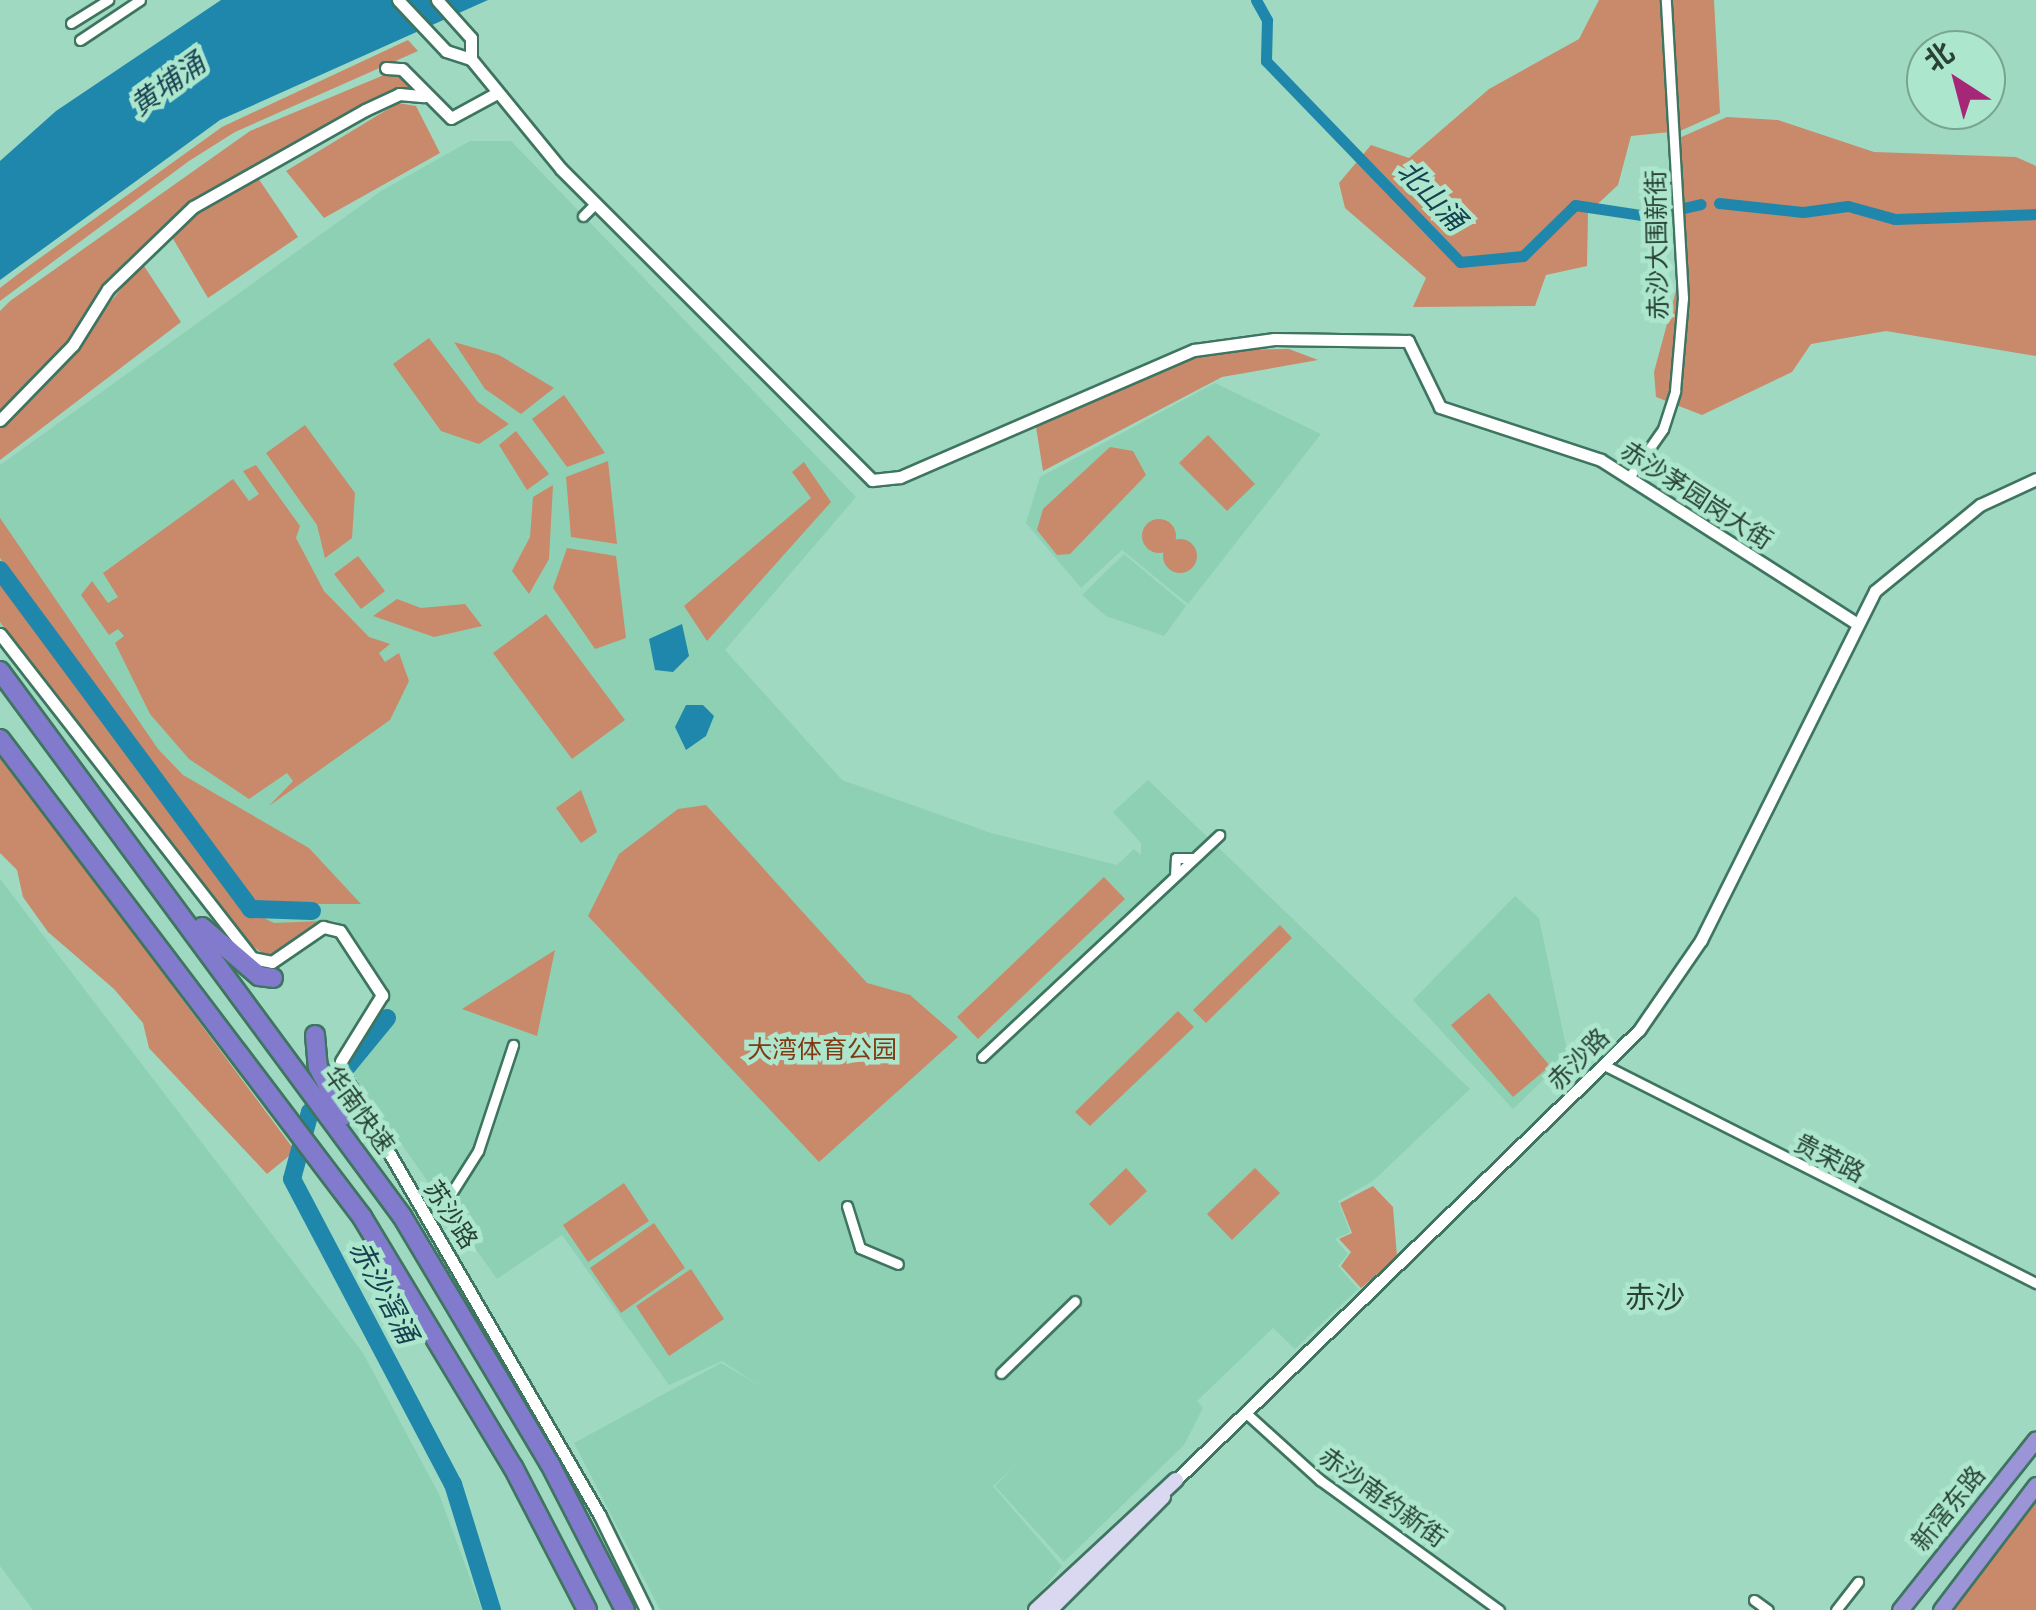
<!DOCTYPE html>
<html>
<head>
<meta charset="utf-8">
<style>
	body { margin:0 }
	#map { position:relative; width:2036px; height:1610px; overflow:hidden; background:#a0d9c1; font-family:"Roboto Condensed","Noto Sans SC",sans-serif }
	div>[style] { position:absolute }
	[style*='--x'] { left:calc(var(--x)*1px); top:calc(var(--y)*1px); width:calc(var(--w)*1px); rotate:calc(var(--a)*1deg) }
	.built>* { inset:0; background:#8ed0b4 }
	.green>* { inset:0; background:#c9896b }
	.round { border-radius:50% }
	.water>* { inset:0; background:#1e87ab }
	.canal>* { height:11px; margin:-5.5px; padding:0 5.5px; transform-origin:5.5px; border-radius:5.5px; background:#1e87ab }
	.river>* { height:18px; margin:-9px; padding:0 9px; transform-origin:9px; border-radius:9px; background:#1e87ab }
	.roads { filter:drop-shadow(2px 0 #3e7560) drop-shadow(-2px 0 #3e7560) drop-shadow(0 2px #3e7560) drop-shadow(0 -2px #3e7560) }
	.minor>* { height:9px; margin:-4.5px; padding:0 4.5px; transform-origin:4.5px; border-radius:4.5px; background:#fff }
	.tertiary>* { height:11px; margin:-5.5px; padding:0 5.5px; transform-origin:5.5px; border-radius:5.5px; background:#fff }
	.secondary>* { height:14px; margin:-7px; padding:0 7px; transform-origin:7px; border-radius:7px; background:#dad7f0 }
	.trunk>* { height:15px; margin:-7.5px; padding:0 7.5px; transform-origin:7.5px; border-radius:7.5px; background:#9b94d6 }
	.motorway>* { height:18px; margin:-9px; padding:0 9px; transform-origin:9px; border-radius:9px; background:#827acc }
	span { translate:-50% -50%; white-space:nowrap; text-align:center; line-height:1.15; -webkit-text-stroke:9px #ace6cd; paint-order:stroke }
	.street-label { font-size:25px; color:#294137 }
	.park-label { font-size:25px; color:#803b14 }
	.water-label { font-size:28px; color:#164050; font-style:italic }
	.quarter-label { font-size:30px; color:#294137 }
	.north { position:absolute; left:1906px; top:30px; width:100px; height:100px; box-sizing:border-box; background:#ace6cd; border:2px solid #78a491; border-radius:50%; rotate:324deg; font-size:28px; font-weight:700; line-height:40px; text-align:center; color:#294137 }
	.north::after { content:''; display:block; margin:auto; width:35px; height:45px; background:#a62777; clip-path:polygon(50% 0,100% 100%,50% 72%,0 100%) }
</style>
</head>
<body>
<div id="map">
	<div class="built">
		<div style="clip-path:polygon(470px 141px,511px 141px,856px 497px,725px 650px,842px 780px,991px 833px,1117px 865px,1134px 849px,1141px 855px,1141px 843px,1113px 812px,1148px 780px,1470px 1089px,1373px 1181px,1338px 1201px,1350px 1232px,1335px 1239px,1348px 1254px,1338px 1266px,1358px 1289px,1295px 1349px,1273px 1328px,1197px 1401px,1203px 1408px,1184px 1445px,1064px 1562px,995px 1486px,1016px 1465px,993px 1486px,1062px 1566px,1026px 1610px,660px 1610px,574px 1443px,721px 1363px,760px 1386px,722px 1361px,669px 1385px,562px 1235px,497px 1279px,348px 1069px,351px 1045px,386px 996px,344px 929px,336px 921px,226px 927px,0 626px,0 465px,381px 191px)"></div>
		<div style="clip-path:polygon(1215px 383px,1321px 434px,1188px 604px,1122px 550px,1081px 588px,1026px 523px,1040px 477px)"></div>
		<div style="clip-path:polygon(1124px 554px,1186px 606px,1164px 636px,1106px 616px,1082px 595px)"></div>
		<div style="clip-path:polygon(0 879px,363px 1353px,439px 1494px,482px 1610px,33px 1610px,0 1566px)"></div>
		<div style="clip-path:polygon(1515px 896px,1539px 918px,1568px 1056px,1513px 1109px,1413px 1000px)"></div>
	</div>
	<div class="green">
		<div style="clip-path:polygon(1599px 0,1714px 0,1720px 113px,1680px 131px,1631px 136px,1618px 185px,1588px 213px,1587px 266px,1546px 275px,1535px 306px,1413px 307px,1426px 278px,1345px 208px,1339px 183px,1371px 145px,1409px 158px,1489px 89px,1579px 39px)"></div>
		<div style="clip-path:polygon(408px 40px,418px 51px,235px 132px,189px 161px,0 301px,0 288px,26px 268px,222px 127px)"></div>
		<div style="clip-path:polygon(396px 70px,413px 89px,183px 210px,127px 260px,56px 360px,0 412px,0 311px,10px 301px,250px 131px)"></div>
		<div style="clip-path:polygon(398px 103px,416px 106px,440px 153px,324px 218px,286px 171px)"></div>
		<div style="clip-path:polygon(1727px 117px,1778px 120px,1874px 152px,2016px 157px,2036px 166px,2036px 356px,1886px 331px,1811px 344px,1792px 372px,1702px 415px,1656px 397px,1654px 372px,1684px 261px,1679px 138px)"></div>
		<div style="clip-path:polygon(258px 178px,298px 237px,208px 298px,172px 237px,192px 213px)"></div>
		<div style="clip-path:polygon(142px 263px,181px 322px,0 460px,0 423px,40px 389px)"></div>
		<div style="clip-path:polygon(429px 338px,478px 402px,509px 424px,479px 444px,441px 431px,393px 364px)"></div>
		<div style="clip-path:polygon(454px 342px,499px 355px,554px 388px,521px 414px,485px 389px)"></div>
		<div style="clip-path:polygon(1289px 349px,1318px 360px,1222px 377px,1043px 471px,1036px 427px,1214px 350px)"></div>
		<div style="clip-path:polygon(564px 395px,605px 453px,567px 467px,532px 419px)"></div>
		<div style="clip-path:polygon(305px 425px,355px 493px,352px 538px,325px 558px,317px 525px,266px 453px)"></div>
		<div style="clip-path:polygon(516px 431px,549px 474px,527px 490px,499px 445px)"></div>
		<div style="clip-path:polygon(1208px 435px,1255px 484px,1227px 511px,1179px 463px)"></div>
		<div style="clip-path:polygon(1110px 447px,1133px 451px,1146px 475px,1070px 554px,1057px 555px,1037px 530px,1043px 509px)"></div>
		<div style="clip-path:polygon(608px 461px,617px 544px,571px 537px,566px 477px)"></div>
		<div style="clip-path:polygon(804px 462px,831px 502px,707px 641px,684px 606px,811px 498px,792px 472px)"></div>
		<div style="clip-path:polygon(256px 465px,300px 526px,296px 538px,324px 591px,369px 637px,390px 644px,379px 653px,385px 662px,399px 653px,409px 681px,390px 720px,269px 806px,293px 781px,287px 773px,249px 799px,189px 759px,150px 714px,115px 643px,124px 636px,118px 629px,109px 635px,81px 595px,92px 581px,108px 603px,118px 597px,103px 573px,233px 479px,249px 501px,259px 494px,243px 471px)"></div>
		<div style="clip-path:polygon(553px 485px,549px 559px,529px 594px,512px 571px,530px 537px,533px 497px)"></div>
		<div style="clip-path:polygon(0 518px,158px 749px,183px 775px,309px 848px,361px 904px,255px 904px,0 558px)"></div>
		<div class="round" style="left:1142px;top:519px;width:34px;height:34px"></div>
		<div class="round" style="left:1163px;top:539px;width:34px;height:34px"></div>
		<div style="clip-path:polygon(567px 548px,616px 556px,626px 638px,595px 649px,553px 588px)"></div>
		<div style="clip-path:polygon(358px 556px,385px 591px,361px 609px,334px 574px)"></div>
		<div style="clip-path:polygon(0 581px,238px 905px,274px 923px,322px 921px,268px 958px,228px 926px,0 622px)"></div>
		<div style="clip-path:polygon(397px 599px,421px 608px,465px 604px,482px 626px,434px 637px,373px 616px)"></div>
		<div style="clip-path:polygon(546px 614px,625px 720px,572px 759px,493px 653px)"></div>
		<div style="clip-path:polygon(0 754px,295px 1151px,267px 1174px,149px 1048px,143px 1023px,114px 989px,48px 932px,23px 897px,17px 870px,0 853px)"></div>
		<div style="clip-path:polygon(581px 790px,597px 832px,581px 843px,556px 808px)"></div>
		<div style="clip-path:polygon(706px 805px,867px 983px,910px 995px,958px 1037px,819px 1162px,588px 916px,619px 854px,678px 809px)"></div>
		<div style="clip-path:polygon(1104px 877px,1125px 899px,978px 1039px,957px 1017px)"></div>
		<div style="clip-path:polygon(1280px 925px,1292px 938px,1206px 1023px,1193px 1010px)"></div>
		<div style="clip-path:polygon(555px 950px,537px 1036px,462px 1009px)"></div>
		<div style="clip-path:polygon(1489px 993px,1550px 1066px,1513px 1097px,1451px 1025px)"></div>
		<div style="clip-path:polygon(1178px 1011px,1194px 1027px,1090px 1126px,1075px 1112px)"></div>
		<div style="clip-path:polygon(1126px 1168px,1147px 1191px,1110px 1226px,1089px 1204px)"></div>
		<div style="clip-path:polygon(1255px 1168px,1280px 1193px,1232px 1240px,1207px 1214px)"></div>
		<div style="clip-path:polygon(624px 1183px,649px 1221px,588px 1262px,563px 1225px)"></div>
		<div style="clip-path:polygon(1373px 1186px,1393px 1207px,1397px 1257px,1361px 1288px,1341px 1266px,1351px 1252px,1339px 1239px,1352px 1233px,1340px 1203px)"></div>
		<div style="clip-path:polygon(654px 1223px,685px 1268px,621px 1313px,590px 1268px)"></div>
		<div style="clip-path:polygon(691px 1269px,724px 1319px,669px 1356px,636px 1306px)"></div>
		<div style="clip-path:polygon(2036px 1501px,2036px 1610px,1952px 1610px)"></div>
	</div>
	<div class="water">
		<div style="clip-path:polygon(221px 0,488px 0,220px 120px,0 280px,0 161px,56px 111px)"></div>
		<div style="clip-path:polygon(682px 624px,689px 656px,673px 672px,655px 670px,649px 639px)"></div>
		<div style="clip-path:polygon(686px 705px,703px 705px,714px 716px,706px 736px,686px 750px,675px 727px)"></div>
	</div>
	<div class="canal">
		<div style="--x:1256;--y:0;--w:23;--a:61"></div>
		<div style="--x:1267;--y:20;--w:41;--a:91.4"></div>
		<div style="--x:1266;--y:61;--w:279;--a:46"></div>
		<div style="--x:1460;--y:262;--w:63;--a:-5.4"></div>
		<div style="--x:1523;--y:256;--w:73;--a:-44.4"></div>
		<div style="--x:1575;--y:205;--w:74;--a:8.6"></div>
		<div style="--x:1648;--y:216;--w:54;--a:-12.8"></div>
		<div style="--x:1719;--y:203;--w:84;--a:6.1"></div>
		<div style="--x:1803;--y:212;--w:45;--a:-7.6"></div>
		<div style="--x:1848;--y:206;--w:49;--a:15.5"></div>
		<div style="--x:1895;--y:219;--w:141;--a:-2"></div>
	</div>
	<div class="river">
		<div style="--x:0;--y:570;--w:422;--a:53.5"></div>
		<div style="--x:251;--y:909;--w:61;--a:1.9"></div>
		<div style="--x:387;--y:1018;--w:122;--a:129.3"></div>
		<div style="--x:310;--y:1112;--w:69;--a:105"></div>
		<div style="--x:292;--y:1179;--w:345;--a:62.2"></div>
		<div style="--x:453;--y:1484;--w:132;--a:72.8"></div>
	</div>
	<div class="roads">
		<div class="minor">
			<div style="--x:71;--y:23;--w:44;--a:-31.9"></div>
			<div style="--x:80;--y:40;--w:72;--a:-33.7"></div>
			<div style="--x:583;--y:216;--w:17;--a:-45"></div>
			<div style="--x:1630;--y:476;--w:57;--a:-54.9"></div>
			<div style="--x:1663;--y:429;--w:40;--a:-72"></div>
			<div style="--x:1675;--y:391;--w:93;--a:-85.1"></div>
			<div style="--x:1683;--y:298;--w:298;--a:-93.3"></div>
			<div style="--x:1175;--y:876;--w:18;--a:-87"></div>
			<div style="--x:1176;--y:858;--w:18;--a:0"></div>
			<div style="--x:982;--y:1057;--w:325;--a:-43.1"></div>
			<div style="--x:1606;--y:1066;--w:482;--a:26.8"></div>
			<div style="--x:445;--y:1203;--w:62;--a:-57.6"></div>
			<div style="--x:478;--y:1151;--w:112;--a:-71.7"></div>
			<div style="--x:847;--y:1206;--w:44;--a:72.8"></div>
			<div style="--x:860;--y:1248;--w:41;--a:22.8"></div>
			<div style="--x:1001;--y:1373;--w:103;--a:-44.2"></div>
			<div style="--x:1246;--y:1413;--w:100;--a:42.2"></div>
			<div style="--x:1320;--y:1480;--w:221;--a:36"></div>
			<div style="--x:1754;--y:1600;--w:17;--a:36"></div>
			<div style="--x:1836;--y:1610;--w:36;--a:-52"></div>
		</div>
		<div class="tertiary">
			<div style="--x:398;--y:0;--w:70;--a:46.7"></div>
			<div style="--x:446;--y:51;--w:26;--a:18"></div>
			<div style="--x:437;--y:0;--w:51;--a:48.2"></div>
			<div style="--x:471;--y:38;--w:21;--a:90"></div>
			<div style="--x:471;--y:59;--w:142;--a:50.7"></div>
			<div style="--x:561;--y:169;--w:440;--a:45"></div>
			<div style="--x:872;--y:480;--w:28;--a:-6"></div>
			<div style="--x:900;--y:477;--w:320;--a:-23.4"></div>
			<div style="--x:1194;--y:350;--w:81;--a:-7.8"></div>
			<div style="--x:1274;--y:339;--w:134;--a:0.9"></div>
			<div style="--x:1408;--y:341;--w:73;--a:64.1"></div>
			<div style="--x:1440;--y:407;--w:169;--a:18.2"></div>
			<div style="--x:1601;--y:460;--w:303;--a:32.6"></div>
			<div style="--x:386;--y:68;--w:16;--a:4"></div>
			<div style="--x:402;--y:69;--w:69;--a:45"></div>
			<div style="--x:451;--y:118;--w:52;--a:-28.5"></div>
			<div style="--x:0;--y:420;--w:105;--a:-45.8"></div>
			<div style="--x:73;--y:345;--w:66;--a:-58"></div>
			<div style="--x:108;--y:289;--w:118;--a:-44"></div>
			<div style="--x:193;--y:207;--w:197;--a:-29.4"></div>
			<div style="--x:365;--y:110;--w:38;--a:-25"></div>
			<div style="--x:399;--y:94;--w:25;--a:5"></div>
			<div style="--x:0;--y:634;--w:410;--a:52.1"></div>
			<div style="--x:252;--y:958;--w:20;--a:11"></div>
			<div style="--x:272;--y:962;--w:62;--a:-34.5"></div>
			<div style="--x:323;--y:927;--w:17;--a:13"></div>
			<div style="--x:340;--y:931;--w:77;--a:56.7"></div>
			<div style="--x:382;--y:995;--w:78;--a:121.8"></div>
			<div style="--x:344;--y:1075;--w:510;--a:59.86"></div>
			<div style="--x:600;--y:1516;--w:105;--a:63.9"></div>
			<div style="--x:1176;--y:1480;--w:646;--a:-44.18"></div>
			<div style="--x:1639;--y:1030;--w:109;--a:-55.4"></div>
			<div style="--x:1701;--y:940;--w:390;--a:-63.5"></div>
			<div style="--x:1875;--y:591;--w:136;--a:-39.3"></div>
			<div style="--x:1980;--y:505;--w:62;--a:-24.9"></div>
		</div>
		<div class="secondary">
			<div style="--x:1036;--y:1610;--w:191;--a:-42.9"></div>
			<div style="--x:1050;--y:1610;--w:160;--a:-45"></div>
		</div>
		<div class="trunk">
			<div style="--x:1900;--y:1610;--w:218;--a:-51.5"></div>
			<div style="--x:1941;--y:1610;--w:157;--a:-52.8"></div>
		</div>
		<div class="motorway">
			<div style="--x:0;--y:671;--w:677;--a:53.59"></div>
			<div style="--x:402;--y:1216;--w:289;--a:59.2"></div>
			<div style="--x:550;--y:1464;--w:164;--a:62.8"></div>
			<div style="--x:0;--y:739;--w:600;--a:52.86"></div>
			<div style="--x:362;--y:1217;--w:292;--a:58.9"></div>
			<div style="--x:513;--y:1467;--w:161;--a:62.6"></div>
			<div style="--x:202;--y:927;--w:75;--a:40.7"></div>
			<div style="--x:259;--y:976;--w:14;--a:8"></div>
			<div style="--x:315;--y:1035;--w:32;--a:85"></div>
			<div style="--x:318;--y:1067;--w:55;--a:62"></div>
		</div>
	</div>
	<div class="street-label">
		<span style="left:1658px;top:245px;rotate:-91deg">赤沙大围新街</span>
		<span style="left:1696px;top:496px;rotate:33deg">赤沙茅园岗大街</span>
		<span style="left:1579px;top:1060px;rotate:-45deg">赤沙路</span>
		<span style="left:358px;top:1110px;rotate:54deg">华南快速</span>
		<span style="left:1829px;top:1159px;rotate:27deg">贵荣路</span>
		<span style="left:450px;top:1215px;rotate:57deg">苏沙路</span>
		<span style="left:1382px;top:1498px;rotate:36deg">赤沙南约新街</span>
		<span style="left:1949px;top:1509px;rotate:-51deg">新滘东路</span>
	</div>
	<div class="park-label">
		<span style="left:822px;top:1050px">大湾体育公园</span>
	</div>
	<div class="water-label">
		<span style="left:168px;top:85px;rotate:-36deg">黄埔涌</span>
		<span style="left:1431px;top:196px;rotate:46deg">北山涌</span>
		<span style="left:383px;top:1292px;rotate:62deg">赤沙滘涌</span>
	</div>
	<div class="quarter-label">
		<span style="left:1655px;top:1298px">赤沙</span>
	</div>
	<div class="north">北</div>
</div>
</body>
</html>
